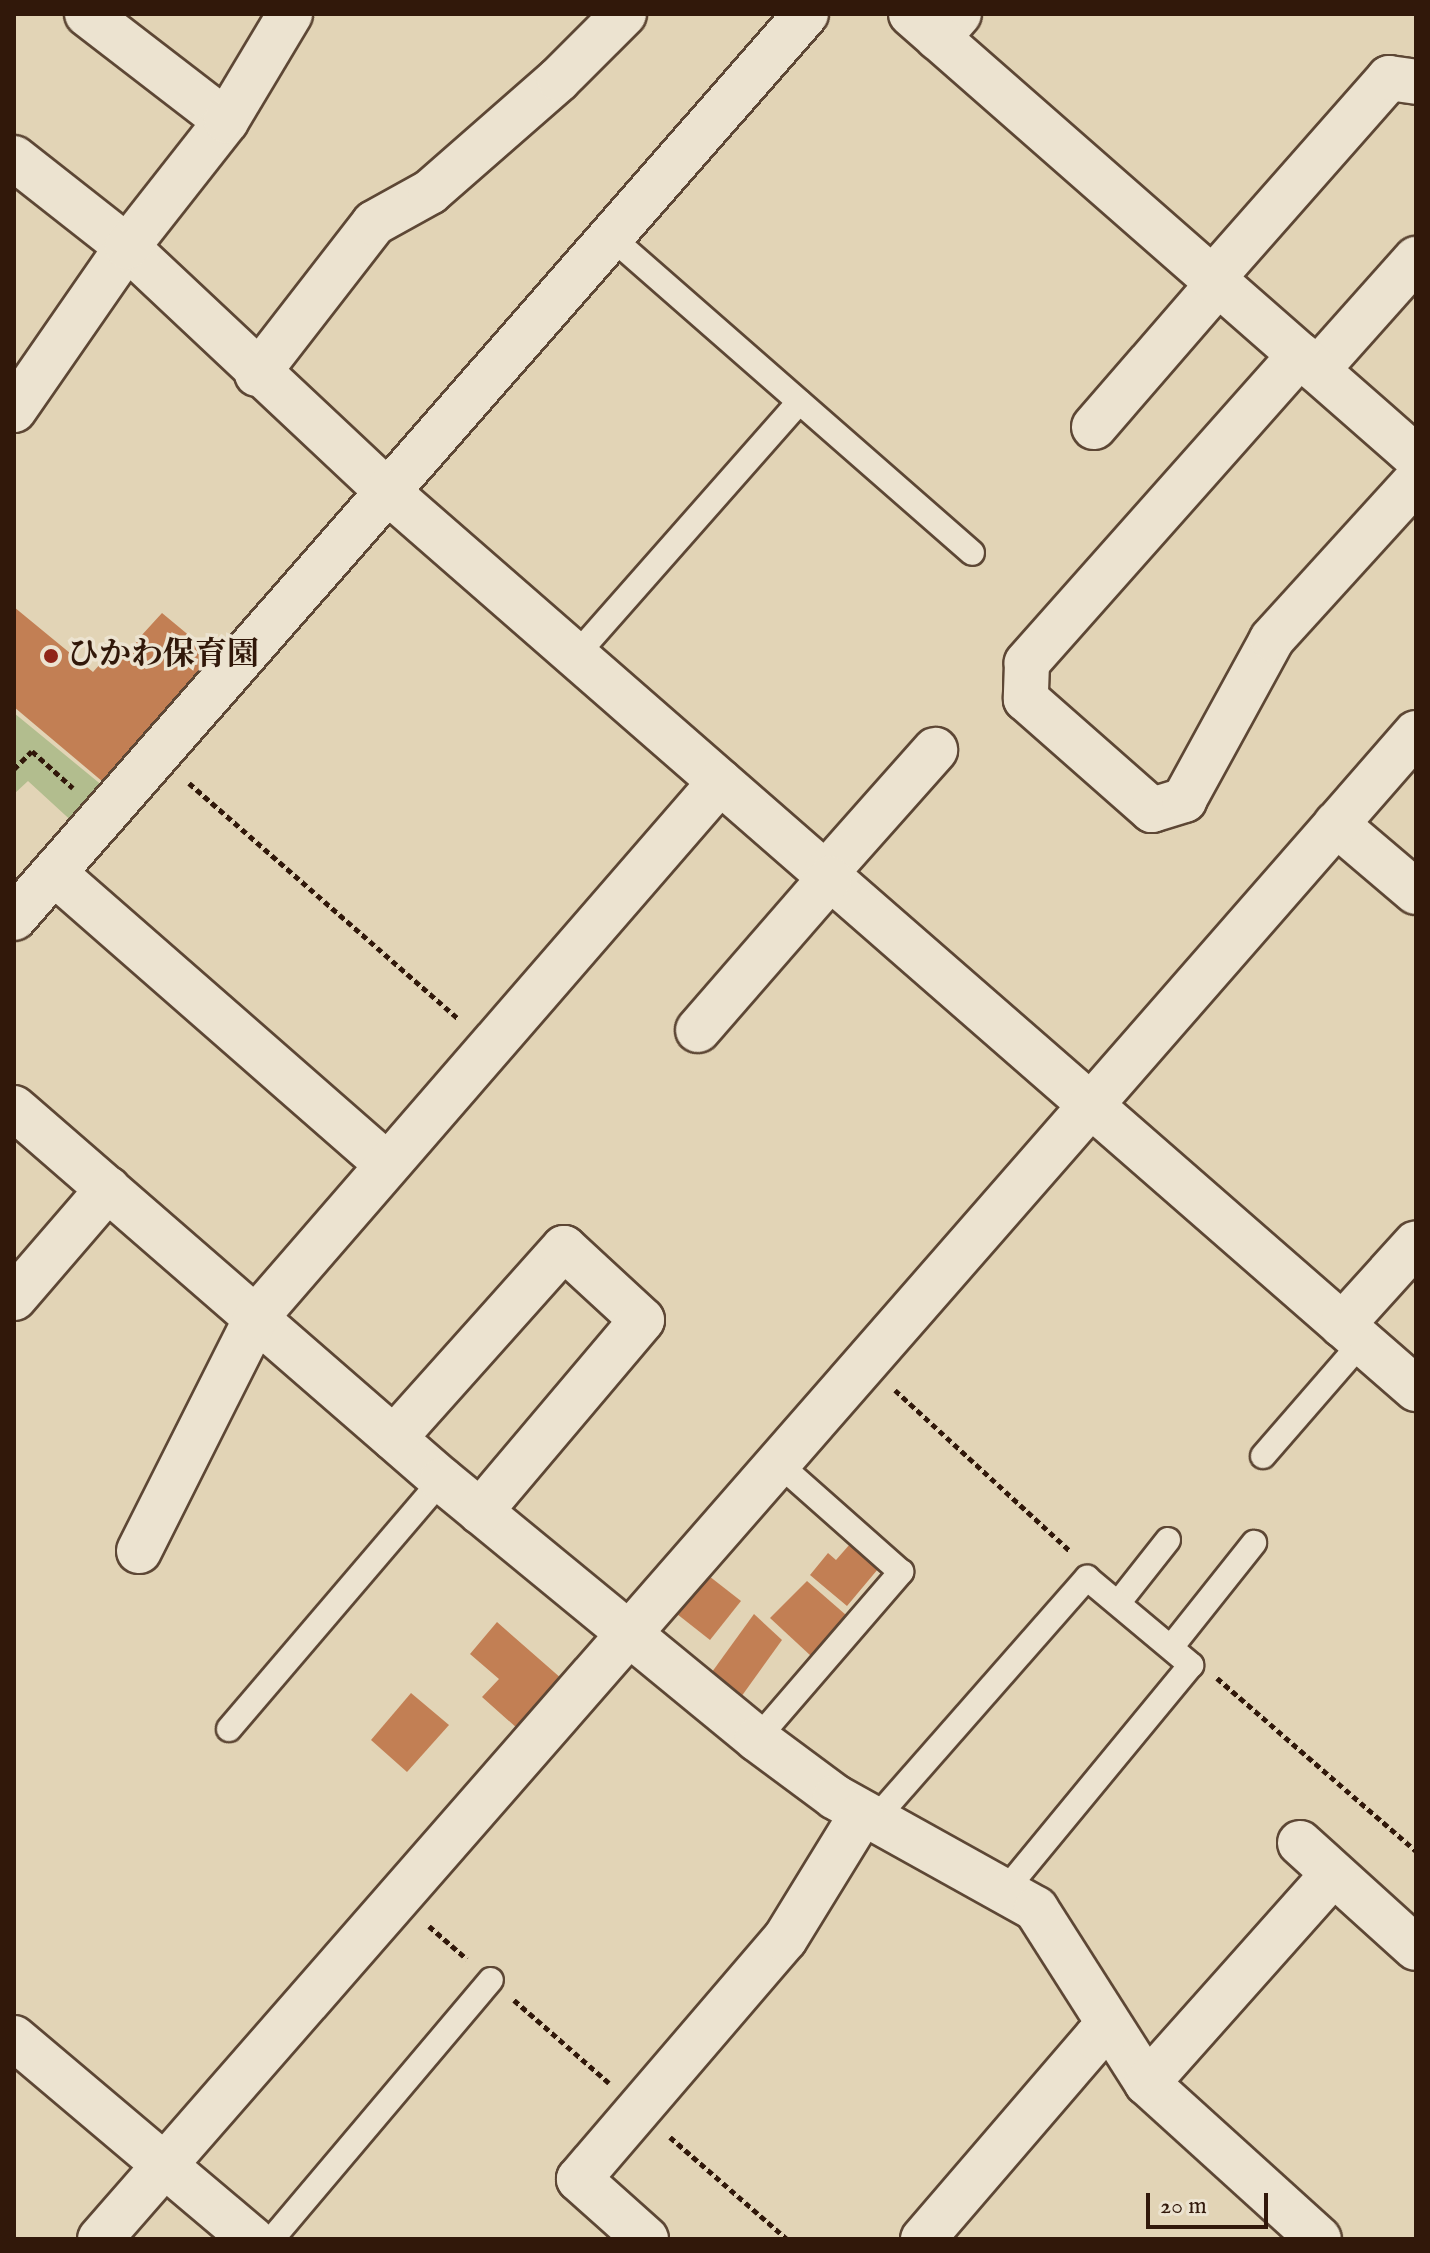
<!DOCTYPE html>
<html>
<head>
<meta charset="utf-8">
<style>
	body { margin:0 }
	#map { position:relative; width:1430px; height:2253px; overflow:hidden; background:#e2d4b6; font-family:"IM FELL English","Noto Serif JP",serif }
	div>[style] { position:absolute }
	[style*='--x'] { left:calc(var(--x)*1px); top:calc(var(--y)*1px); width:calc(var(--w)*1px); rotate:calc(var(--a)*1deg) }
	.green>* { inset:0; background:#b2bd8e }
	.building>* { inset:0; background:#c27f54 }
	.path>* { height:5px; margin-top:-2.5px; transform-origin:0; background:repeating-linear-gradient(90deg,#31180a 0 6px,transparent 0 10px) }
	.roads { filter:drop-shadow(2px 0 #5d4735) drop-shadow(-2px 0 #5d4735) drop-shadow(0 2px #5d4735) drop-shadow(0 -2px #5d4735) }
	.service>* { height:24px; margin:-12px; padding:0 12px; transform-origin:12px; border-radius:12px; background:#ece3d0 }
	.minor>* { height:44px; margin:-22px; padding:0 22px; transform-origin:22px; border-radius:22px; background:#ece3d0 }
	.tertiary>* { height:44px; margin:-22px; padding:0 22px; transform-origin:22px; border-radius:22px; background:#ece3d0 }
	.dots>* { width:22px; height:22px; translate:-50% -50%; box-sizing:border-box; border:4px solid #ece3d0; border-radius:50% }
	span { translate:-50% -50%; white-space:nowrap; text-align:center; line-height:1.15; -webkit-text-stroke:7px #ece3d0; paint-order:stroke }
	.poi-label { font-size:32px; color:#31180a; font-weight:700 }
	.left { translate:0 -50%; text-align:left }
	.frame { position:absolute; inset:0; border:16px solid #31180a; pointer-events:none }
	.scale { position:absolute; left:1146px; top:2193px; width:122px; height:36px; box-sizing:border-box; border:4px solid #31180a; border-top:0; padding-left:10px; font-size:24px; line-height:28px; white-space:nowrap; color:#31180a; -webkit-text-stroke:6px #ece3d0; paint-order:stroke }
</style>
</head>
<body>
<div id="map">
	<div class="green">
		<div style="clip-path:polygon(14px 713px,109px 791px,77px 826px,28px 781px,14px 794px)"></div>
	</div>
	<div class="building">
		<div style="clip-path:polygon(14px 607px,93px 672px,111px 652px,119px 660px,162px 613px,215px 657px,109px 787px,14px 707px)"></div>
		<div style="clip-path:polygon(850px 1544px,878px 1569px,847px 1606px,810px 1575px,828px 1553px,836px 1560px)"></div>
		<div style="clip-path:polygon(709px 1576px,741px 1601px,710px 1640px,677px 1614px)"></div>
		<div style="clip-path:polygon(807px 1581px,846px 1615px,811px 1656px,770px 1618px)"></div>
		<div style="clip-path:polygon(754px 1614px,782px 1640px,741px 1697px,712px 1672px)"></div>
		<div style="clip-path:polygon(497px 1622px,562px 1679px,518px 1729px,482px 1697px,499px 1679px,470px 1654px)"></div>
		<div style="clip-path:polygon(411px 1693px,449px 1725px,407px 1772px,371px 1740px)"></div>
	</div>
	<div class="path">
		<div style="--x:14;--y:769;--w:25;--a:-45"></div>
		<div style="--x:32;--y:751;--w:55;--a:42.1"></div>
		<div style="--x:189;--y:783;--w:359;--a:41.2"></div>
		<div style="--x:895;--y:1390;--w:238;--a:42.6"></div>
		<div style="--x:1217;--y:1678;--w:264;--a:41"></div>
		<div style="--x:429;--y:1926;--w:50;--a:41"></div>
		<div style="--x:514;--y:2000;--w:126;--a:41.1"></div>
		<div style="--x:670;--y:2137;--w:155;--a:41.1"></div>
	</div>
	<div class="roads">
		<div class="service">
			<div style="--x:610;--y:236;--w:481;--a:41.2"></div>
			<div style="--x:577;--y:654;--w:336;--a:-48.6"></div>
			<div style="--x:1263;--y:1456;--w:151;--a:-49"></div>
			<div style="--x:1119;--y:1602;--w:79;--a:-51.7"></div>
			<div style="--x:1172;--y:1646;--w:132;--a:-51.5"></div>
			<div style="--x:229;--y:1729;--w:328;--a:-49.5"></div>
			<div style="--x:757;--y:1739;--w:221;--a:-49.2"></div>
			<div style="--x:901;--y:1572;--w:164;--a:-138.5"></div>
			<div style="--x:876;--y:1818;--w:320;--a:-48.7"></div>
			<div style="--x:1087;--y:1578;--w:136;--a:39.9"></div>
			<div style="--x:1191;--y:1665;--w:294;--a:129.5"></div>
			<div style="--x:272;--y:2239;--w:339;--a:-49.8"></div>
		</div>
		<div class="minor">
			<div style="--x:87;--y:14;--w:175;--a:37.6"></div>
			<div style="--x:938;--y:38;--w:32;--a:-49"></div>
			<div style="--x:14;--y:158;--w:144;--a:38.2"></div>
			<div style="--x:127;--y:247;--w:357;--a:43.2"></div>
			<div style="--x:387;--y:491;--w:1366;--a:41.11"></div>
			<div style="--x:1212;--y:279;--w:268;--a:-48.6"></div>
			<div style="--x:1389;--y:78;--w:27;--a:8"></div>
			<div style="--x:1300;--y:355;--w:412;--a:131.6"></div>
			<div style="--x:1027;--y:663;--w:36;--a:92"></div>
			<div style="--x:1026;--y:699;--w:168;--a:41.4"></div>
			<div style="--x:1152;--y:810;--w:34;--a:-17"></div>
			<div style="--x:1184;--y:800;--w:183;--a:-61.3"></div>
			<div style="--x:1272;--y:639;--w:214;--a:-47.7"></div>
			<div style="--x:1317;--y:370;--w:149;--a:-48.3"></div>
			<div style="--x:257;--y:374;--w:191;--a:-52.2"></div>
			<div style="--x:374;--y:223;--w:64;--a:-29"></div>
			<div style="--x:430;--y:192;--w:171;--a:-41.2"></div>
			<div style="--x:559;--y:79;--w:92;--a:-45"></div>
			<div style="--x:14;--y:410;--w:198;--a:-55.3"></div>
			<div style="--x:127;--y:247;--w:160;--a:-51.8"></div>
			<div style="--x:226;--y:121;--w:125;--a:-59.1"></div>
			<div style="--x:1094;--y:427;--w:189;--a:-49.1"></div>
			<div style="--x:1336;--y:824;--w:105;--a:40.4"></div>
			<div style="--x:54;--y:873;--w:443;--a:41.2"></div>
			<div style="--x:825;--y:874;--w:166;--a:-48.4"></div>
			<div style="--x:14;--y:918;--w:1202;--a:-48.78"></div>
			<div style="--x:698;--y:1030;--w:201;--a:-49"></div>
			<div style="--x:14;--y:1108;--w:567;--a:41"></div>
			<div style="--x:442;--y:1480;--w:408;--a:39.4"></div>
			<div style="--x:757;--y:1739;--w:97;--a:36.6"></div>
			<div style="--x:835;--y:1797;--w:230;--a:29.1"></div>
			<div style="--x:1036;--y:1909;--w:206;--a:57.5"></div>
			<div style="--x:1147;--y:2083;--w:232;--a:42.2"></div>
			<div style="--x:14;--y:1298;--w:144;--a:-49.2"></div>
			<div style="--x:1342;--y:1325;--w:110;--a:-47.9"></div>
			<div style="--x:394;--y:1438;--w:255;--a:-48.2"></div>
			<div style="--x:564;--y:1248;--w:106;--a:42.7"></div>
			<div style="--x:642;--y:1320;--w:251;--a:130.2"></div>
			<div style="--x:139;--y:1551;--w:263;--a:-63.3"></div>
			<div style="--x:257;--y:1316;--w:707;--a:-49.07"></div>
			<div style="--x:1300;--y:1843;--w:156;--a:42.2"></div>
			<div style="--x:14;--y:2038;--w:312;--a:40.2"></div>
			<div style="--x:1147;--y:2083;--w:280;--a:-48.3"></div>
			<div style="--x:100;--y:2239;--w:2000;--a:-48.85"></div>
			<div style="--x:646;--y:2239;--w:90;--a:-138.2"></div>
			<div style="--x:579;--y:2179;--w:316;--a:-49.4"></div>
			<div style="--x:785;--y:1939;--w:147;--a:-58.4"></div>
			<div style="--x:923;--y:2239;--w:265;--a:-49.3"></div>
			<div style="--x:1096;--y:2038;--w:15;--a:-32"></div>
		</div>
		<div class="tertiary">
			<div style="--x:911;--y:14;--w:672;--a:41.26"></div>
		</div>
	</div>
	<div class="dots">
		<div style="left:51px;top:656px;background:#8f2418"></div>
	</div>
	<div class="poi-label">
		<span class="left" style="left:67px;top:656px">ひかわ保育園</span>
	</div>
	<div class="frame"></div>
	<div class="scale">20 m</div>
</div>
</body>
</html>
